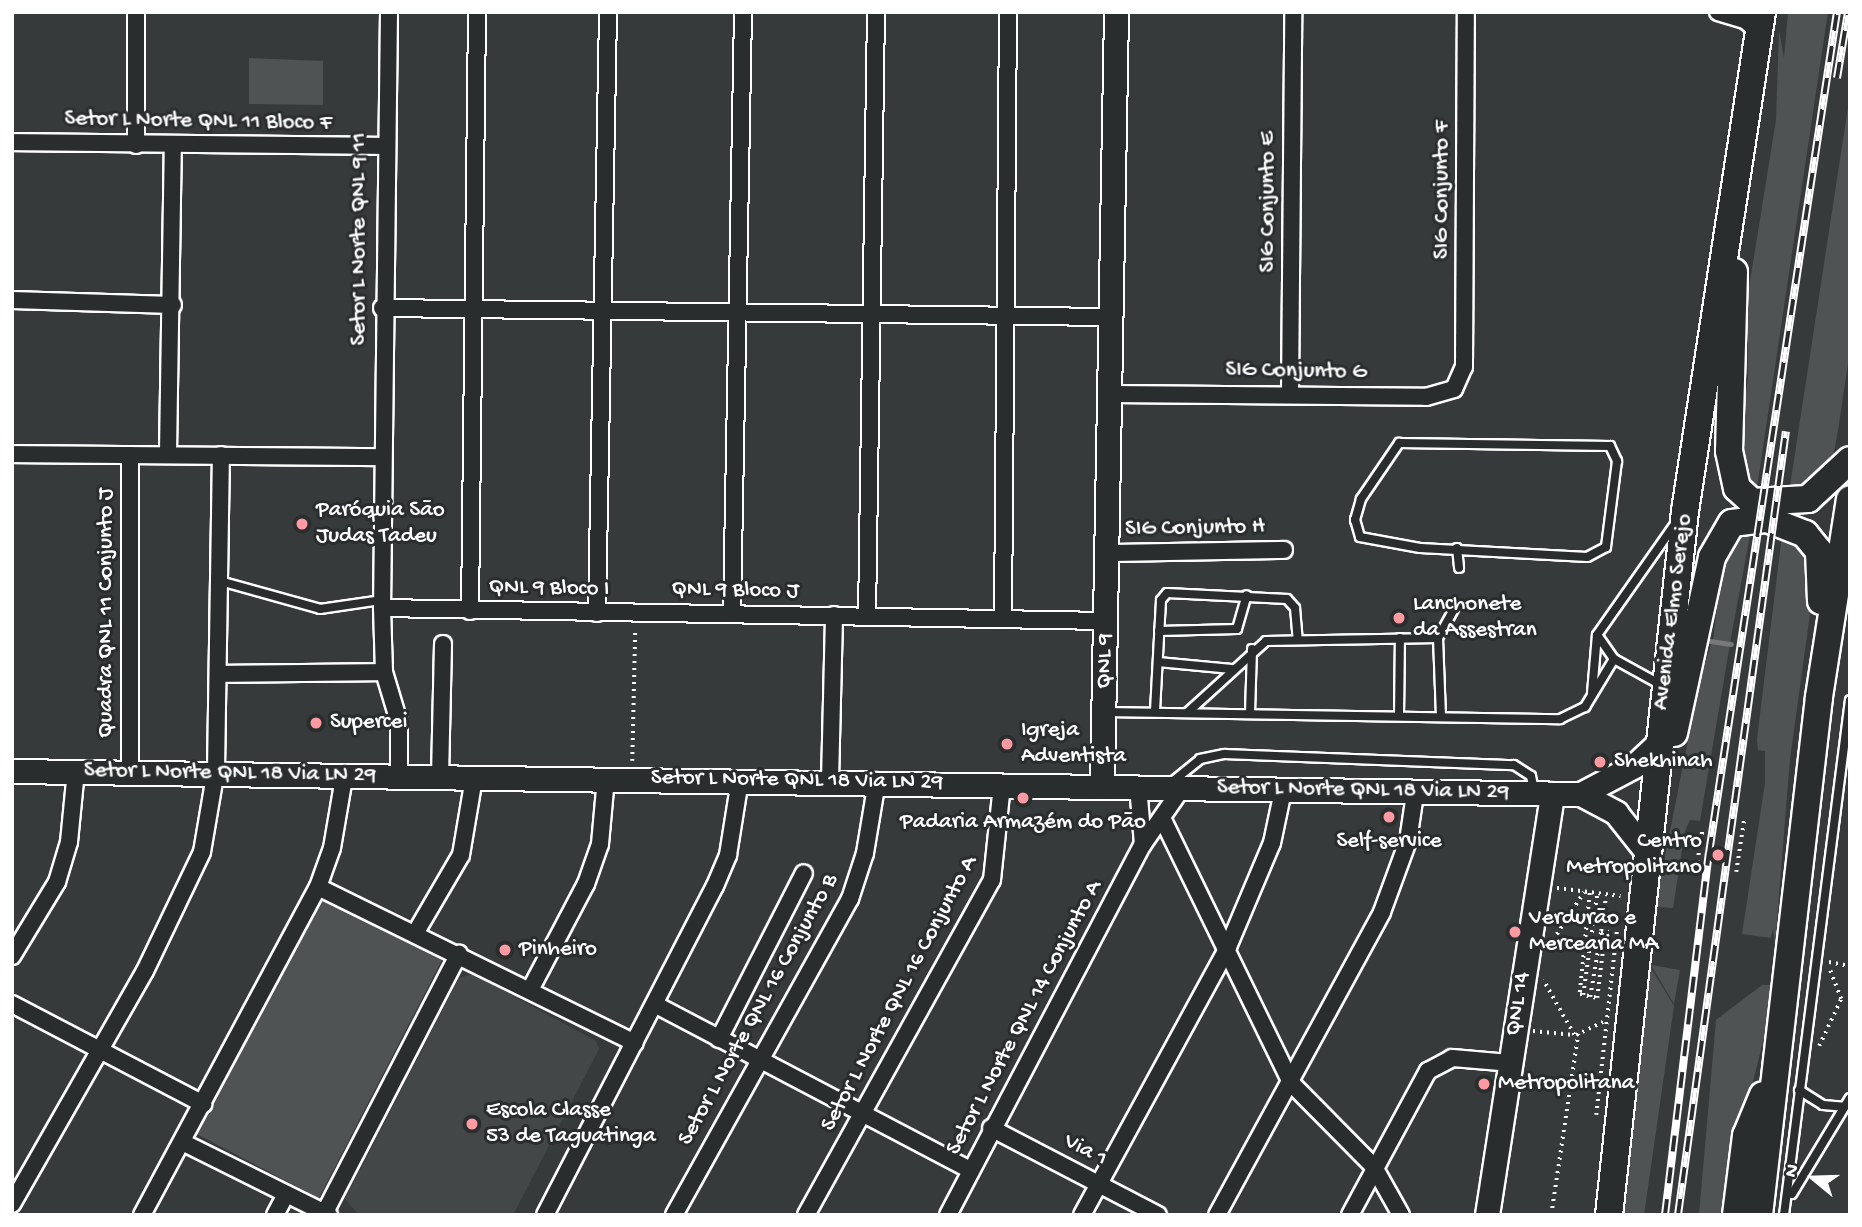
<!DOCTYPE html>
<html>
<head>
<meta charset="utf-8">
<style>
	body { margin:0 }
	#map { position:relative; width:1862px; height:1227px; overflow:hidden; background:#373a3b; font-family:"Gochi Hand",sans-serif }
	div>[style] { position:absolute }
	[style*='--x'] { left:calc(var(--x)*1px); top:calc(var(--y)*1px); width:calc(var(--w)*1px); rotate:calc(var(--a)*1deg) }
	.built>* { inset:0; background:#444748 }
	.green>* { inset:0; background:#505354 }
	.stream>* { height:5px; margin:-2.5px; padding:0 2.5px; transform-origin:2.5px; border-radius:2.5px; background:#767879 }
	.path>* { height:3.5px; margin-top:-1.75px; transform-origin:0; background:repeating-linear-gradient(90deg,#fff 0 2px,transparent 0 7px) }
	.roads { filter:drop-shadow(2px 0 #fff) drop-shadow(-2px 0 #fff) drop-shadow(0 2px #fff) drop-shadow(0 -2px #fff) }
	.lane>* { height:8px; margin:-4px; padding:0 4px; transform-origin:4px; border-radius:4px; background:#2a2d2e }
	.street>* { height:16px; margin:-8px; padding:0 8px; transform-origin:8px; border-radius:8px; background:#2a2d2e }
	.secondary>* { height:23px; margin:-11.5px; padding:0 11.5px; transform-origin:11.5px; border-radius:11.5px; background:#2a2d2e }
	.primary>* { height:26px; margin:-13px; padding:0 13px; transform-origin:13px; border-radius:13px; background:#2a2d2e }
	.rail>* { height:8px; margin-top:-4px; transform-origin:0; background:repeating-linear-gradient(90deg,#2a2d2e 0 16px,#fff 0 32px); box-sizing:border-box; border-block:2px solid #fff }
	.dots>* { width:19px; height:19px; translate:-50% -50%; box-sizing:border-box; border:4px solid #2a2d2e; border-radius:50% }
	span { translate:-50% -50%; white-space:nowrap; text-align:center; line-height:1.15; -webkit-text-stroke:6px #2a2d2e; paint-order:stroke }
	.street-label { font-size:23px; color:#fff }
	.poi-label { font-size:23px; color:#fff }
	.left { translate:0 -50%; text-align:left }
	.right { translate:-100% -50%; text-align:right }
	.frame { position:absolute; inset:0; border:14px solid #fff; pointer-events:none }
	.north { position:absolute; left:1778px; top:1143px; width:70px; height:70px; -webkit-text-stroke:5px #2a2d2e; paint-order:stroke; rotate:289deg; font-size:19px; font-weight:700; line-height:28px; text-align:center; color:#fff }
	.north::after { content:''; display:block; margin:auto; width:24px; height:32px; background:#fff; clip-path:polygon(50% 0,100% 100%,50% 72%,0 100%) }
</style>
</head>
<body>
<div id="map">
	<div class="built">
		<div style="clip-path:polygon(473px 974px,596px 1041px,599px 1049px,513px 1215px,359px 1215px,345px 1199px,459px 978px)"></div>
	</div>
	<div class="green">
		<div style="clip-path:polygon(1788px 12px,1828px 12px,1756px 494px,1736px 464px,1748px 378px,1747px 300px,1776px 120px,1779px 30px,1784px 58px)"></div>
		<div style="clip-path:polygon(249px 58px,323px 61px,323px 105px,249px 104px)"></div>
		<div style="clip-path:polygon(1850px 94px,1850px 349px,1839px 424px,1832px 464px,1788px 499px)"></div>
		<div style="clip-path:polygon(1751px 530px,1730px 643px,1713px 641px,1725px 542px)"></div>
		<div style="clip-path:polygon(1782px 535px,1803px 543px,1816px 571px,1790px 759px,1775px 945px,1773px 929px,1771px 938px,1742px 934px,1765px 783px,1765px 751px,1758px 750px,1757px 739px)"></div>
		<div style="clip-path:polygon(1712px 642px,1730px 644px,1700px 821px,1690px 820px,1685px 831px,1673px 908px,1658px 907px,1649px 965px,1674px 1006px,1644px 1215px,1623px 1215px,1654px 912px,1691px 725px,1685px 724px)"></div>
		<div style="clip-path:polygon(317px 895px,442px 960px,319px 1198px,193px 1132px)"></div>
		<div style="clip-path:polygon(1651px 965px,1680px 970px,1674px 1004px)"></div>
		<div style="clip-path:polygon(1762px 985px,1771px 985px,1766px 1030px,1741px 1129px,1731px 1215px,1699px 1215px,1716px 1020px)"></div>
	</div>
	<div class="stream">
		<div style="--x:1710;--y:641;--w:21;--a:8"></div>
	</div>
	<div class="path">
		<div style="--x:632;--y:761;--w:132;--a:-88.7"></div>
		<div style="--x:1696;--y:869;--w:39;--a:-81"></div>
		<div style="--x:1736;--y:872;--w:54;--a:-81.4"></div>
		<div style="--x:1557;--y:888;--w:64;--a:7.2"></div>
		<div style="--x:1590;--y:893;--w:101;--a:95.7"></div>
		<div style="--x:1580;--y:994;--w:17;--a:13"></div>
		<div style="--x:1597;--y:998;--w:66;--a:-83.1"></div>
		<div style="--x:1601;--y:931;--w:35;--a:-82"></div>
		<div style="--x:1549;--y:946;--w:64;--a:-57.1"></div>
		<div style="--x:1829;--y:962;--w:21;--a:11"></div>
		<div style="--x:1583;--y:995;--w:102;--a:-82.1"></div>
		<div style="--x:1590;--y:997;--w:67;--a:-80.5"></div>
		<div style="--x:1601;--y:931;--w:8;--a:7"></div>
		<div style="--x:1533;--y:1031;--w:41;--a:5.6"></div>
		<div style="--x:1574;--y:1035;--w:63;--a:-119.4"></div>
		<div style="--x:1576;--y:1035;--w:32;--a:-26"></div>
		<div style="--x:1819;--y:1046;--w:52;--a:-64.9"></div>
		<div style="--x:1841;--y:999;--w:34;--a:-111"></div>
		<div style="--x:1596;--y:1115;--w:188;--a:-83.6"></div>
		<div style="--x:1551;--y:1215;--w:183;--a:-81.5"></div>
	</div>
	<div class="roads">
		<div class="lane">
			<div style="--x:1399;--y:443;--w:211;--a:0.8"></div>
			<div style="--x:1610;--y:446;--w:17;--a:65"></div>
			<div style="--x:1617;--y:461;--w:87;--a:97.3"></div>
			<div style="--x:1606;--y:547;--w:21;--a:152"></div>
			<div style="--x:1587;--y:557;--w:167;--a:-176.9"></div>
			<div style="--x:1420;--y:548;--w:61;--a:-169.6"></div>
			<div style="--x:1360;--y:537;--w:18;--a:-106"></div>
			<div style="--x:1355;--y:520;--w:22;--a:-74"></div>
			<div style="--x:1361;--y:499;--w:68;--a:-55.8"></div>
			<div style="--x:1457;--y:548;--w:20;--a:84"></div>
			<div style="--x:220;--y:581;--w:104;--a:15.6"></div>
			<div style="--x:320;--y:609;--w:63;--a:-8.3"></div>
			<div style="--x:1159;--y:631;--w:78;--a:-1.5"></div>
			<div style="--x:1237;--y:629;--w:35;--a:-74"></div>
			<div style="--x:1438;--y:638;--w:79;--a:87.8"></div>
			<div style="--x:1158;--y:662;--w:74;--a:5.4"></div>
			<div style="--x:1663;--y:686;--w:56;--a:-151.1"></div>
			<div style="--x:1614;--y:659;--w:29;--a:-125"></div>
			<div style="--x:1597;--y:635;--w:136;--a:-54.9"></div>
			<div style="--x:1592;--y:693;--w:58;--a:-85.1"></div>
			<div style="--x:1155;--y:711;--w:111;--a:-86.9"></div>
			<div style="--x:1161;--y:600;--w:9;--a:-49"></div>
			<div style="--x:1167;--y:593;--w:120;--a:2.9"></div>
			<div style="--x:1287;--y:599;--w:12;--a:48"></div>
			<div style="--x:1295;--y:608;--w:32;--a:85"></div>
			<div style="--x:1105;--y:712;--w:455;--a:0.9"></div>
			<div style="--x:1560;--y:719;--w:28;--a:-26"></div>
			<div style="--x:1585;--y:707;--w:56;--a:-58.9"></div>
			<div style="--x:1188;--y:712;--w:105;--a:-42.3"></div>
			<div style="--x:1266;--y:641;--w:172;--a:-1"></div>
			<div style="--x:1438;--y:638;--w:33;--a:-61"></div>
			<div style="--x:1250;--y:713;--w:64;--a:-88.2"></div>
			<div style="--x:1399;--y:716;--w:78;--a:-89.3"></div>
			<div style="--x:1172;--y:782;--w:36;--a:-39"></div>
			<div style="--x:1200;--y:759;--w:25;--a:-12"></div>
			<div style="--x:1224;--y:754;--w:290;--a:2.2"></div>
			<div style="--x:1514;--y:765;--w:20;--a:33"></div>
			<div style="--x:1531;--y:776;--w:14;--a:78"></div>
			<div style="--x:1799;--y:1090;--w:28;--a:32"></div>
			<div style="--x:1823;--y:1105;--w:21;--a:5"></div>
			<div style="--x:1792;--y:1194;--w:112;--a:-58.9"></div>
			<div style="--x:1784;--y:1215;--w:519;--a:-82.7"></div>
		</div>
		<div class="street">
			<div style="--x:136;--y:12;--w:133;--a:90"></div>
			<div style="--x:389;--y:12;--w:596;--a:90.67"></div>
			<div style="--x:382;--y:608;--w:64;--a:88.2"></div>
			<div style="--x:384;--y:672;--w:52;--a:73.3"></div>
			<div style="--x:399;--y:722;--w:54;--a:90"></div>
			<div style="--x:1718;--y:12;--w:28;--a:17"></div>
			<div style="--x:1745;--y:20;--w:18;--a:41"></div>
			<div style="--x:12;--y:142;--w:371;--a:0.6"></div>
			<div style="--x:12;--y:300;--w:161;--a:1.8"></div>
			<div style="--x:382;--y:308;--w:728;--a:0.71"></div>
			<div style="--x:1290;--y:393;--w:381;--a:-89.5"></div>
			<div style="--x:1111;--y:394;--w:315;--a:0.5"></div>
			<div style="--x:1426;--y:397;--w:29;--a:-16"></div>
			<div style="--x:1454;--y:389;--w:24;--a:-66"></div>
			<div style="--x:1464;--y:367;--w:355;--a:-89.7"></div>
			<div style="--x:168;--y:453;--w:306;--a:-89.1"></div>
			<div style="--x:12;--y:454;--w:370;--a:0.5"></div>
			<div style="--x:1108;--y:553;--w:176;--a:-1"></div>
			<div style="--x:382;--y:608;--w:724;--a:1.03"></div>
			<div style="--x:470;--y:611;--w:599;--a:-89.33"></div>
			<div style="--x:732;--y:612;--w:600;--a:-88.95"></div>
			<div style="--x:597;--y:613;--w:601;--a:-88.95"></div>
			<div style="--x:867;--y:617;--w:605;--a:-89.15"></div>
			<div style="--x:1003;--y:618;--w:606;--a:-89.53"></div>
			<div style="--x:220;--y:674;--w:164;--a:-0.7"></div>
			<div style="--x:130;--y:771;--w:316;--a:-90"></div>
			<div style="--x:440;--y:777;--w:133;--a:-88.7"></div>
			<div style="--x:830;--y:781;--w:166;--a:-88.6"></div>
			<div style="--x:1138;--y:786;--w:58;--a:85.1"></div>
			<div style="--x:1163;--y:820;--w:294;--a:64"></div>
			<div style="--x:1292;--y:1084;--w:117;--a:45.3"></div>
			<div style="--x:1374;--y:1167;--w:55;--a:60.6"></div>
			<div style="--x:318;--y:887;--w:353;--a:26.2"></div>
			<div style="--x:416;--y:932;--w:89;--a:-59.7"></div>
			<div style="--x:461;--y:855;--w:78;--a:-80.4"></div>
			<div style="--x:12;--y:956;--w:87;--a:-58.7"></div>
			<div style="--x:57;--y:882;--w:42;--a:-73.3"></div>
			<div style="--x:69;--y:842;--w:71;--a:-84.4"></div>
			<div style="--x:530;--y:990;--w:120;--a:-62.2"></div>
			<div style="--x:586;--y:884;--w:42;--a:-70.7"></div>
			<div style="--x:600;--y:844;--w:66;--a:-84.8"></div>
			<div style="--x:12;--y:1004;--w:216;--a:27.6"></div>
			<div style="--x:656;--y:1005;--w:355;--a:27.7"></div>
			<div style="--x:719;--y:1039;--w:186;--a:-62.9"></div>
			<div style="--x:991;--y:1128;--w:188;--a:27.5"></div>
			<div style="--x:182;--y:1142;--w:164;--a:26.4"></div>
			<div style="--x:12;--y:1204;--w:268;--a:-60.3"></div>
			<div style="--x:145;--y:971;--w:132;--a:-64.4"></div>
			<div style="--x:202;--y:852;--w:83;--a:-80.3"></div>
			<div style="--x:216;--y:770;--w:315;--a:-89.1"></div>
			<div style="--x:325;--y:1212;--w:291;--a:-62.6"></div>
			<div style="--x:142;--y:1215;--w:372;--a:-61.8"></div>
			<div style="--x:318;--y:887;--w:41;--a:-70.3"></div>
			<div style="--x:332;--y:848;--w:71;--a:-80.3"></div>
			<div style="--x:275;--y:1215;--w:21;--a:-62"></div>
			<div style="--x:545;--y:1215;--w:370;--a:-62.7"></div>
			<div style="--x:715;--y:886;--w:34;--a:-67"></div>
			<div style="--x:728;--y:855;--w:76;--a:-80.9"></div>
			<div style="--x:674;--y:1215;--w:362;--a:-60.9"></div>
			<div style="--x:850;--y:899;--w:48;--a:-71.9"></div>
			<div style="--x:865;--y:853;--w:73;--a:-80.5"></div>
			<div style="--x:806;--y:1215;--w:383;--a:-61"></div>
			<div style="--x:992;--y:880;--w:96;--a:-84"></div>
			<div style="--x:948;--y:1215;--w:419;--a:-62.3"></div>
			<div style="--x:1143;--y:844;--w:68;--a:-55.1"></div>
			<div style="--x:1082;--y:1215;--w:305;--a:-61.4"></div>
			<div style="--x:1228;--y:947;--w:113;--a:-67.1"></div>
			<div style="--x:1272;--y:843;--w:53;--a:-78.1"></div>
			<div style="--x:1217;--y:1215;--w:345;--a:-61.4"></div>
			<div style="--x:1382;--y:912;--w:76;--a:-69.9"></div>
			<div style="--x:1408;--y:841;--w:48;--a:-81.5"></div>
			<div style="--x:1350;--y:1215;--w:164;--a:-61.6"></div>
			<div style="--x:1428;--y:1071;--w:27;--a:-28"></div>
			<div style="--x:1452;--y:1058;--w:58;--a:4.9"></div>
		</div>
		<div class="secondary">
			<div style="--x:12;--y:771;--w:1569;--a:0.84"></div>
			<div style="--x:1581;--y:794;--w:40;--a:28"></div>
			<div style="--x:1616;--y:813;--w:48;--a:51.7"></div>
			<div style="--x:1102;--y:784;--w:772;--a:-88.96"></div>
			<div style="--x:1581;--y:794;--w:60;--a:-27.8"></div>
			<div style="--x:1634;--y:766;--w:33;--a:-43"></div>
			<div style="--x:1487;--y:1215;--w:426;--a:-81.2"></div>
		</div>
		<div class="primary">
			<div style="--x:1734;--y:272;--w:179;--a:91.6"></div>
			<div style="--x:1729;--y:451;--w:38;--a:78"></div>
			<div style="--x:1737;--y:488;--w:21;--a:43"></div>
			<div style="--x:1752;--y:502;--w:56;--a:-3.1"></div>
			<div style="--x:1808;--y:499;--w:57;--a:-42.9"></div>
			<div style="--x:1674;--y:733;--w:180;--a:-77.8"></div>
			<div style="--x:1712;--y:557;--w:39;--a:-60"></div>
			<div style="--x:1732;--y:523;--w:35;--a:-7"></div>
			<div style="--x:1767;--y:519;--w:41;--a:21.5"></div>
			<div style="--x:1805;--y:534;--w:22;--a:51"></div>
			<div style="--x:1819;--y:551;--w:50;--a:87.7"></div>
			<div style="--x:1609;--y:1215;--w:708;--a:-83.84"></div>
			<div style="--x:1685;--y:511;--w:505;--a:-81.23"></div>
			<div style="--x:1736;--y:1215;--w:80;--a:-82.8"></div>
			<div style="--x:1746;--y:1136;--w:44;--a:-67.5"></div>
			<div style="--x:1759;--y:1215;--w:521;--a:-83.39"></div>
			<div style="--x:1819;--y:697;--w:200;--a:-81.1"></div>
		</div>
	</div>
	<div class="rail">
		<div style="--x:1837;--y:78;--w:67;--a:-80.5"></div>
		<div style="--x:1665;--y:1215;--w:365;--a:-83.1"></div>
		<div style="--x:1709;--y:853;--w:851;--a:-81.35"></div>
		<div style="--x:1678;--y:1215;--w:791;--a:-82.16"></div>
	</div>
	<div class="dots">
		<div style="left:302px;top:524px;background:#ff9aa2"></div>
		<div style="left:1399px;top:618px;background:#ff9aa2"></div>
		<div style="left:316px;top:723px;background:#ff9aa2"></div>
		<div style="left:1007px;top:744px;background:#ff9aa2"></div>
		<div style="left:1600px;top:762px;background:#ff9aa2"></div>
		<div style="left:1023px;top:798px;background:#ff9aa2"></div>
		<div style="left:1389px;top:817px;background:#ff9aa2"></div>
		<div style="left:1718px;top:855px;background:#ff9aa2"></div>
		<div style="left:1515px;top:932px;background:#ff9aa2"></div>
		<div style="left:505px;top:950px;background:#ff9aa2"></div>
		<div style="left:1484px;top:1084px;background:#ff9aa2"></div>
		<div style="left:472px;top:1124px;background:#ff9aa2"></div>
	</div>
	<div class="street-label">
		<span style="left:198px;top:122px;rotate:1deg">Setor L Norte QNL 11 Bloco F</span>
		<span style="left:1443px;top:190px;rotate:-90deg">SIG Conjunto F</span>
		<span style="left:1269px;top:202px;rotate:-90deg">SIG Conjunto E</span>
		<span style="left:360px;top:239px;rotate:-90deg">Setor L Norte QNL 9 11</span>
		<span style="left:1296px;top:372px;rotate:1deg">SIG Conjunto G</span>
		<span style="left:1195px;top:529px;rotate:-1deg">SIG Conjunto H</span>
		<span style="left:549px;top:589px;rotate:1deg">QNL 9 Bloco I</span>
		<span style="left:735px;top:591px;rotate:1deg">QNL 9 Bloco J</span>
		<span style="left:1674px;top:612px;rotate:-83deg">Avenida Elmo Serejo</span>
		<span style="left:107px;top:613px;rotate:-90deg">Quadra QNL 11 Conjunto J</span>
		<span style="left:1106px;top:661px;rotate:-89deg">QNL 9</span>
		<span style="left:230px;top:774px;rotate:1deg">Setor L Norte QNL 18 Via LN 29</span>
		<span style="left:797px;top:781px;rotate:1deg">Setor L Norte QNL 18 Via LN 29</span>
		<span style="left:1363px;top:791px;rotate:1deg">Setor L Norte QNL 18 Via LN 29</span>
		<span style="left:900px;top:994px;rotate:-62deg">Setor L Norte QNL 16 Conjunto A</span>
		<span style="left:1519px;top:1004px;rotate:-81deg">QNL 14</span>
		<span style="left:759px;top:1010px;rotate:-61deg">Setor L Norte QNL 16 Conjunto B</span>
		<span style="left:1025px;top:1018px;rotate:-62deg">Setor L Norte QNL 14 Conjunto A</span>
		<span style="left:1085px;top:1151px;rotate:28deg">Via 1</span>
	</div>
	<div class="poi-label">
		<span class="left" style="left:316px;top:524px">Paróquia São<br>Judas Tadeu</span>
		<span class="left" style="left:1413px;top:618px">Lanchonete<br>da Assestran</span>
		<span class="left" style="left:330px;top:723px">Supercei</span>
		<span class="left" style="left:1021px;top:744px">Igreja<br>Adventista</span>
		<span class="left" style="left:1614px;top:762px">Shekhinah</span>
		<span style="left:1023px;top:823px">Padaria Armazém do Pão</span>
		<span style="left:1389px;top:842px">Self-service</span>
		<span class="right" style="left:1702px;top:855px">Centro<br>Metropolitano</span>
		<span class="left" style="left:1529px;top:932px">Verdurão e<br>Mercearia MA</span>
		<span class="left" style="left:519px;top:950px">Pinheiro</span>
		<span class="left" style="left:1498px;top:1084px">Metropolitana</span>
		<span class="left" style="left:486px;top:1124px">Escola Classe<br>53 de Taguatinga</span>
	</div>
	<div class="frame"></div>
	<div class="north">N</div>
</div>
</body>
</html>
